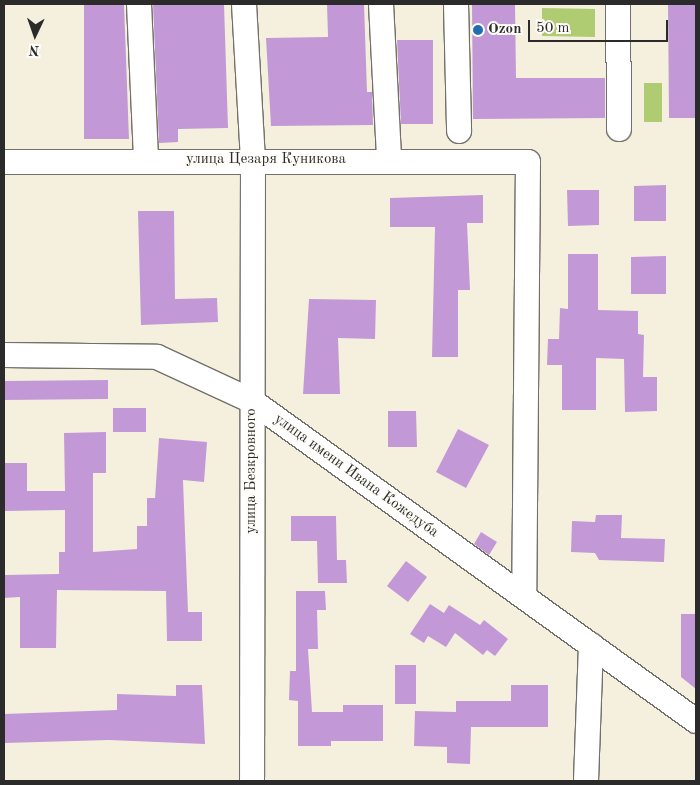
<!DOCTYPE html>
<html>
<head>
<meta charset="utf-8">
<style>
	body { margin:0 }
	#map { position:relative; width:700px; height:785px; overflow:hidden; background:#f5f0de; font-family:"Old Standard TT",serif }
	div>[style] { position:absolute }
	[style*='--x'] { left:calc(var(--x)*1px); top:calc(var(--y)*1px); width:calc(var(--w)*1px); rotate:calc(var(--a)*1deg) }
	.green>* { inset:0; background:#b0cc73 }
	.building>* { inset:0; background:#c299d6 }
	.roads { filter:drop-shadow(1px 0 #72706a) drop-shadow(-1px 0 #72706a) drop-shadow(0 1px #72706a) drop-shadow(0 -1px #72706a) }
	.minor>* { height:24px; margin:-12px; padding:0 12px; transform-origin:12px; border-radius:12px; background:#fff }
	.dots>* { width:14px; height:14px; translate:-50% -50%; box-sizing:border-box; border:2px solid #fdfcf7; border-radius:50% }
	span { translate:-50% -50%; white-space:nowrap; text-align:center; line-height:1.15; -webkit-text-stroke:4px #fdfcf7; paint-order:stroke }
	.poi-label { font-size:15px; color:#2b2b2b; font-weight:700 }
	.left { translate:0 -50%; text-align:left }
	.street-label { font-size:15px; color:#2b2b2b }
	.frame { position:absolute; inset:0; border:5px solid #2b2b2b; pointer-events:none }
	.north { position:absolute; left:10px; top:10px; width:50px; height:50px; -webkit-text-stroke:4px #fdfcf7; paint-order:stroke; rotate:183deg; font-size:14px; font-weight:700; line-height:20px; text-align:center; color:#2b2b2b }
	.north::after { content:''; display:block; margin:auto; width:18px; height:22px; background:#2b2b2b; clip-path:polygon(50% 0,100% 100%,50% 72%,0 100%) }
	.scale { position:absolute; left:528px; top:20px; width:140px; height:22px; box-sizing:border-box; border:2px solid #2b2b2b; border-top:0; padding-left:6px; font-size:15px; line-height:18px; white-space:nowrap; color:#2b2b2b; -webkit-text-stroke:4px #fdfcf7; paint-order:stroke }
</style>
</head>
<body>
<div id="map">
	<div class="green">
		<div style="clip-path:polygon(542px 8px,595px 9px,595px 37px,542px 36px)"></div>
		<div style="clip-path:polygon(644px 83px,662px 83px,662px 122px,644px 122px)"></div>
	</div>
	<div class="building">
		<div style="clip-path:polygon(84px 4px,124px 4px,129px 139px,84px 139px)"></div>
		<div style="clip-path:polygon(153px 4px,224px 4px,228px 128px,178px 129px,178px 142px,159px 143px)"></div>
		<div style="clip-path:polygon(327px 4px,364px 4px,367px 92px,372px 92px,373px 125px,271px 126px,266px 38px,328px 37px)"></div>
		<div style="clip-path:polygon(472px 4px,515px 4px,516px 78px,605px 78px,605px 118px,473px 119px)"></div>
		<div style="clip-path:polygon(668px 4px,696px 4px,696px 118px,669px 118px)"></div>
		<div style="clip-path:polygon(397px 40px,433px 40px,433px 124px,401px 124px)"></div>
		<div style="clip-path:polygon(666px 185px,666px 221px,634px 221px,634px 186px)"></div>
		<div style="clip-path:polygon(567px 190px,599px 190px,599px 225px,568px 226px)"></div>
		<div style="clip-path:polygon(483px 195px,483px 223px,467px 223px,470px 290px,458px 290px,458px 357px,432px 357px,435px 227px,390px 227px,390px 198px)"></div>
		<div style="clip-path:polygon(138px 211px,174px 211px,175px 299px,217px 298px,218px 322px,141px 325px)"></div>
		<div style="clip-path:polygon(568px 254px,598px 254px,598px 310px,638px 311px,638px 334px,644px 335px,643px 377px,657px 377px,657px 411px,625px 412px,624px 359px,596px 358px,596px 410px,562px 410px,562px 365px,547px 365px,548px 339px,559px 339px,560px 308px,568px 309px)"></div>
		<div style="clip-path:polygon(666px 256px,666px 294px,631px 294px,631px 257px)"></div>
		<div style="clip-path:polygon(309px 299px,376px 300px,375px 339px,338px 338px,340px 394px,303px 394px)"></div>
		<div style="clip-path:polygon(108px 380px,108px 399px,4px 400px,4px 381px)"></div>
		<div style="clip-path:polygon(113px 408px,146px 408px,146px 432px,113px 432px)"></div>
		<div style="clip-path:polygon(388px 411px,416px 411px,417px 447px,388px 447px)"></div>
		<div style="clip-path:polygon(458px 429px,489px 445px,466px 488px,436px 472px)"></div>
		<div style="clip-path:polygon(106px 432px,106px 473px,93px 473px,93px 552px,137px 549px,137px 526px,147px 526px,147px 498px,155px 498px,159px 438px,207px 442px,204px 482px,183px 480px,188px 612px,202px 612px,202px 641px,167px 641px,166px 591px,57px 590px,56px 648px,20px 648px,20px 597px,4px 598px,4px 575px,59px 574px,59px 552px,65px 552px,65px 510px,4px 511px,4px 463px,27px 463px,27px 491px,65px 491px,64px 433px)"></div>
		<div style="clip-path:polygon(596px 515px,622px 515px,621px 538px,665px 539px,664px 562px,599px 560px,595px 553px,571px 552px,572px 521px,595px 522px)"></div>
		<div style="clip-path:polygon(291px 516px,336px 516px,337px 560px,346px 560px,347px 583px,318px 583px,317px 541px,291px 541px)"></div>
		<div style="clip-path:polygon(481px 532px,497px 542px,489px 555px,474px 544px)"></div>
		<div style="clip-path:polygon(406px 561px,427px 577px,408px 602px,387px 586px)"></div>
		<div style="clip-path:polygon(296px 591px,325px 591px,326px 610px,317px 610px,318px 649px,308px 649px,312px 712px,343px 712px,343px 705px,383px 705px,383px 741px,331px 741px,331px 746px,298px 746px,298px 701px,289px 700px,290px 671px,296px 671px)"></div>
		<div style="clip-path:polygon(430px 604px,444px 613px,449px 605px,480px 625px,484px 620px,508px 639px,495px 656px,487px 650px,483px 655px,455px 633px,446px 647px,428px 636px,424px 643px,410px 634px)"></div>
		<div style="clip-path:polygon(681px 614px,696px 614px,696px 689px,681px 677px)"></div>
		<div style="clip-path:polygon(395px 665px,416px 665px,416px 704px,395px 704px)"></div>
		<div style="clip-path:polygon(176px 685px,202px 685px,205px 744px,109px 740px,4px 743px,4px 714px,117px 710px,117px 694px,176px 696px)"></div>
		<div style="clip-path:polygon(511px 685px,548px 685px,548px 727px,471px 727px,470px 764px,447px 763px,447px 747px,414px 746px,415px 711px,456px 712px,456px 701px,511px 701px)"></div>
	</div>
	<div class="roads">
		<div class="minor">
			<div style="--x:139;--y:4;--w:157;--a:87.4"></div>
			<div style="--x:244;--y:4;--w:156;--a:86.7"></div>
			<div style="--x:253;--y:160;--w:621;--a:90.09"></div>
			<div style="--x:381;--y:4;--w:155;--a:87"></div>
			<div style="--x:456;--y:4;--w:127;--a:88.6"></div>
			<div style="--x:618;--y:4;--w:125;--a:89.5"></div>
			<div style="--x:4;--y:162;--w:524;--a:0"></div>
			<div style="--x:528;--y:162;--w:434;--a:90.5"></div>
			<div style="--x:4;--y:355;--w:153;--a:0.7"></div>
			<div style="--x:157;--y:357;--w:105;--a:24.9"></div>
			<div style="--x:252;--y:401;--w:547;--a:35.78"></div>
			<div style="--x:586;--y:781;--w:136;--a:-87.9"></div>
		</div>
	</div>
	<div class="dots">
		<div style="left:478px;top:30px;background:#1f6fb2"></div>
	</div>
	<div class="poi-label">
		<span class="left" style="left:488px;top:30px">Ozon</span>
	</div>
	<div class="street-label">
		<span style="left:266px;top:160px">улица Цезаря Куникова</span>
		<span style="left:252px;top:471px;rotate:-90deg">улица Безкровного</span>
		<span style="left:356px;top:476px;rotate:36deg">улица имени Ивана Кожедуба</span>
	</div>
	<div class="frame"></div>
	<div class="north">N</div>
	<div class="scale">50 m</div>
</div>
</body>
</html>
